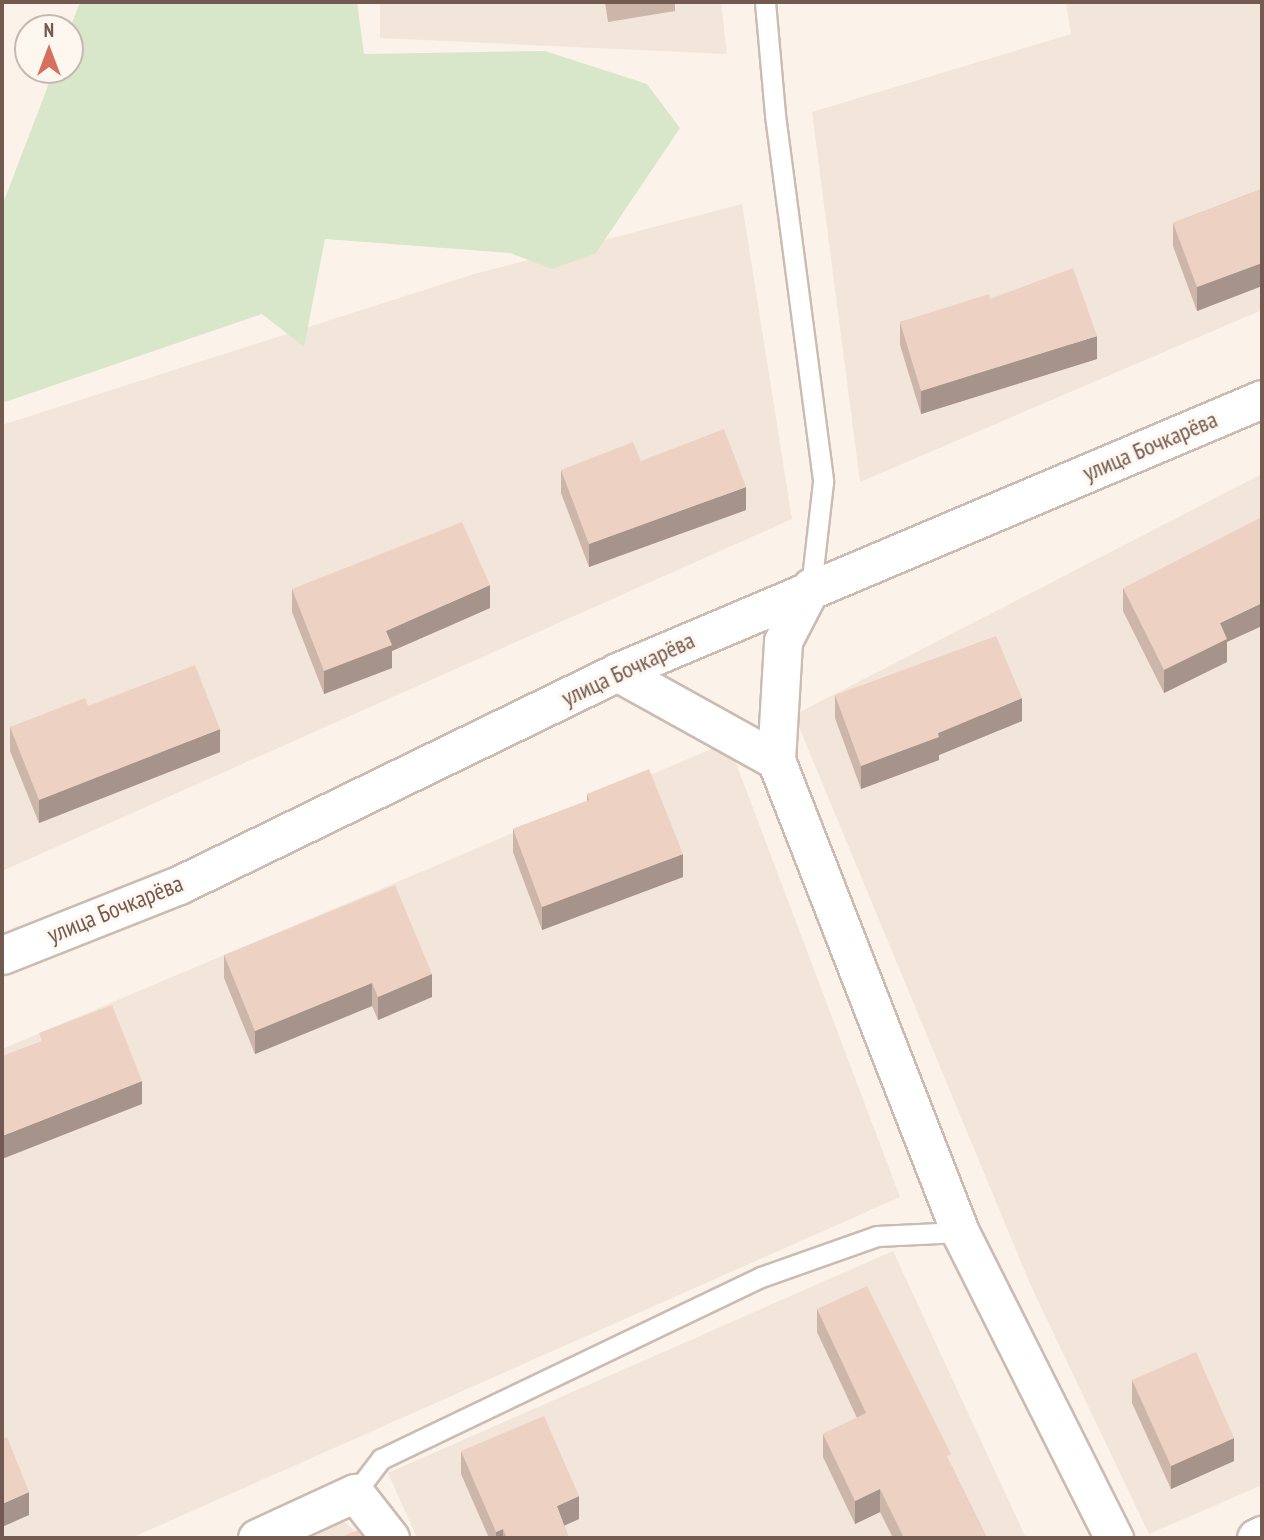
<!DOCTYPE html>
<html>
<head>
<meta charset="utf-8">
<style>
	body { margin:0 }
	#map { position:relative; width:1264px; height:1540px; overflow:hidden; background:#fbf3ea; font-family:"PT Sans Narrow",sans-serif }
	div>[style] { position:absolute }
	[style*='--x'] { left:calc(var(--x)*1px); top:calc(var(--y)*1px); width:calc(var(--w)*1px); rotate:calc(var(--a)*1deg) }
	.residential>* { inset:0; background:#f2e5d9 }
	.green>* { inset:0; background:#d8e7c9 }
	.roads { filter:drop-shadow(2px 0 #ccbbb1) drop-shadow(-2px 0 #ccbbb1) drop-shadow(0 2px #ccbbb1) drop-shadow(0 -2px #ccbbb1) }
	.lane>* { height:19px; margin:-9.5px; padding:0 9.5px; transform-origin:9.5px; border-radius:9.5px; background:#fff }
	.street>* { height:37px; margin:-18.5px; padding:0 18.5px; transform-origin:18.5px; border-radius:18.5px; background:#fff }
	.wall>* { inset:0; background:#ccb5a9 }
	.shaded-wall>* { inset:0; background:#a69389 }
	.building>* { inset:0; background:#edd2c4 }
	span { translate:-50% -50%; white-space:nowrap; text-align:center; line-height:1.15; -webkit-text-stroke:6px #fdf7f0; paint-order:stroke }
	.street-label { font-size:24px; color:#735a50 }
	.frame { position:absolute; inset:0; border:4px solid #735a50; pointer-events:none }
	.north { position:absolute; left:14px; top:14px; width:70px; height:70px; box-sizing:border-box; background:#fdf7f0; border:2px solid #c6b8b0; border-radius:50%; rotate:0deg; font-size:19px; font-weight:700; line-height:28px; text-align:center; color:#735a50 }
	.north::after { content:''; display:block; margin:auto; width:24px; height:32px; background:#d76f5c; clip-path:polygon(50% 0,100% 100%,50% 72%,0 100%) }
</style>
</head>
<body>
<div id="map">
	<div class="residential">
		<div style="clip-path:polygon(380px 2px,721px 2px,727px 54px,380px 38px)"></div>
		<div style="clip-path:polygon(1066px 2px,1262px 2px,1262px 310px,860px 482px,812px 112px,1071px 34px)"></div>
		<div style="clip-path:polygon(742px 204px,792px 519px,2px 871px,2px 425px,471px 275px)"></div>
		<div style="clip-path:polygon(1262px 474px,1262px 1485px,1149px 1534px,1031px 1286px,794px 715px)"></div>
		<div style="clip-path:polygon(728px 742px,900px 1197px,131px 1538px,2px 1538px,2px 1049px)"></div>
		<div style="clip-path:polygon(893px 1251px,1026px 1538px,417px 1538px,388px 1473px)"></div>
		<div style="clip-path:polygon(339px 1518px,364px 1538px,297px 1538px)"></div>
	</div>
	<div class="green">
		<div style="clip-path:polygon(80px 2px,357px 2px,364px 54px,545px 51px,647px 84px,680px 128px,596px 253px,552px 269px,510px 253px,325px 239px,304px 347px,262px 314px,2px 403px,2px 206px,54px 70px,70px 70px,70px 28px)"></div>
	</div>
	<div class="roads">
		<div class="lane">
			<div style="--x:765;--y:2;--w:113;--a:84.9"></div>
			<div style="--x:775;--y:115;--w:370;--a:82.5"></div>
			<div style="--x:823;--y:482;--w:106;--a:96.5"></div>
			<div style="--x:355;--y:1493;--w:43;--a:-52.6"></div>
			<div style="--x:381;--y:1459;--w:421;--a:-25.6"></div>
			<div style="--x:761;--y:1277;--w:123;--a:-19.5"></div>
			<div style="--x:877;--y:1236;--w:83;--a:-2.8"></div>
		</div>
		<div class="street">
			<div style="--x:617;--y:672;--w:182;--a:29"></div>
			<div style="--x:776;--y:760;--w:507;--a:68.7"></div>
			<div style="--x:960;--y:1232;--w:343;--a:63.3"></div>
			<div style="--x:776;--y:760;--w:119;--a:-86.6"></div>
			<div style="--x:783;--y:641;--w:61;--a:-62.6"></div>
			<div style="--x:2;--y:955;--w:190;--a:-21.6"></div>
			<div style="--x:179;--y:885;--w:487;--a:-25.9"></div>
			<div style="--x:617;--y:672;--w:700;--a:-22.94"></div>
			<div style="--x:257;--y:1538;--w:108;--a:-24.7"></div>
			<div style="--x:355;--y:1493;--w:57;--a:52.1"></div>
			<div style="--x:1256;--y:1538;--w:7;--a:-27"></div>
		</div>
	</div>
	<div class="wall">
		<div style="clip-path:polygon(605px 2px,675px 2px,675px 11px,608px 22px)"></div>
		<div style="clip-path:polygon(1262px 189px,1262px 286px,1197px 311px,1173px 246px,1173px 223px)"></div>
		<div style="clip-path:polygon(990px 299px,1097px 359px,921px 414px,900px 345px,900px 322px)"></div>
		<div style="clip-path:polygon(641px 461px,746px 510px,589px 567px,561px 493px,561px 470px)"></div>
		<div style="clip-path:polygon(1123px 588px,1227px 642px,1227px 662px,1164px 693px,1123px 611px)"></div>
		<div style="clip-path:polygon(292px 589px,490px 608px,392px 651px,392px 668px,324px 694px,292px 612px)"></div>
		<div style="clip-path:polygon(835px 695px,1022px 721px,939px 755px,939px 760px,861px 789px,835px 718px)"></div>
		<div style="clip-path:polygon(88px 706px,220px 752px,39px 823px,10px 751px,10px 727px)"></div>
		<div style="clip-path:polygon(587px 794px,683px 877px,542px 930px,513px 852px,513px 829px,587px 801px)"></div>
		<div style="clip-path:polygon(224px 955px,432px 974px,432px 997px,378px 1020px,372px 1006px,255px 1054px,224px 978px)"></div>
		<div style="clip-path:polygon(817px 1309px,951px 1465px,987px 1538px,893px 1538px,880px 1512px,855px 1524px,823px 1457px,823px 1434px,857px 1418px,817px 1332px)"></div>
		<div style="clip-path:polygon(1132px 1380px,1234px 1461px,1171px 1489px,1132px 1403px)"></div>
		<div style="clip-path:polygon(461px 1451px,579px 1519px,564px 1525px,569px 1538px,489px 1538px,461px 1474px)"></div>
	</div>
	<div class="shaded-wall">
		<div style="clip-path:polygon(1262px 263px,1262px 286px,1197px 311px,1197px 287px)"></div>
		<div style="clip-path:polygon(1097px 336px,1097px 359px,921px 414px,921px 391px)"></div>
		<div style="clip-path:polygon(746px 487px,746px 510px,589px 567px,589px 544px)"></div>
		<div style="clip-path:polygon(490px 585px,490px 608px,392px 651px,392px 668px,324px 694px,324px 671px,386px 631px)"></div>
		<div style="clip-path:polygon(1262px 603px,1262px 626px,1227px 642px,1227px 662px,1164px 693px,1164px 670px,1220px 623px)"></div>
		<div style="clip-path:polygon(1022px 698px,1022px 721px,939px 755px,939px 760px,861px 789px,861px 766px)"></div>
		<div style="clip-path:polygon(220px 729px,220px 752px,39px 823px,39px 800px)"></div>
		<div style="clip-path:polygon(683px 854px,683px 877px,542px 930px,542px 907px)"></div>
		<div style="clip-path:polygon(432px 974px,432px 997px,378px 1020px,378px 997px)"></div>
		<div style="clip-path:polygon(372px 983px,372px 1006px,255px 1054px,255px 1031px)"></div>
		<div style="clip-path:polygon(142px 1081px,142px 1104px,2px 1159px,2px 1136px)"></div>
		<div style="clip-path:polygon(1234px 1438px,1234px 1461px,1171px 1489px,1171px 1466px)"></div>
		<div style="clip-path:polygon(880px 1489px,880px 1512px,855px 1524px,855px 1501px)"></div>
		<div style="clip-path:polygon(29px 1492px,29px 1515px,2px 1527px,2px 1504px)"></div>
		<div style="clip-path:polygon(579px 1496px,579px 1519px,557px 1529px,557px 1506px)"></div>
		<div style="clip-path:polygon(503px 1529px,503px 1538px,496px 1538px,496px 1532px)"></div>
	</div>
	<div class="building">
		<div style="clip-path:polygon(1262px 189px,1262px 263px,1197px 287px,1173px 223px)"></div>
		<div style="clip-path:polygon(1073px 268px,1097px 336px,921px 391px,900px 322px,989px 294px,990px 299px)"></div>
		<div style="clip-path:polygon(724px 429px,746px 487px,589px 544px,561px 470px,633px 442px,641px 461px)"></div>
		<div style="clip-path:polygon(1262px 517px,1262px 603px,1220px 623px,1227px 639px,1164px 670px,1123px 588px)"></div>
		<div style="clip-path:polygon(462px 522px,490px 585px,386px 631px,392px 645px,324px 671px,292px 589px)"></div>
		<div style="clip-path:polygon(996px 636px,1022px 698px,938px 733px,939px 737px,861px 766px,835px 695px)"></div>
		<div style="clip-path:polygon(195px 665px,220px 729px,39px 800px,10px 727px,85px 698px,88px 706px)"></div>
		<div style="clip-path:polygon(649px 769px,683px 854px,542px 907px,513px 829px,589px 800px,587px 794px)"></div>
		<div style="clip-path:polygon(395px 885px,432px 974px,378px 997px,372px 983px,255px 1031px,224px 955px)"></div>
		<div style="clip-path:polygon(112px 1005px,142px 1081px,2px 1136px,2px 1056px,42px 1041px,39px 1033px)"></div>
		<div style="clip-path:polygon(867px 1286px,951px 1454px,947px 1456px,987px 1538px,904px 1538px,880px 1489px,855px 1501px,823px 1434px,866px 1413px,817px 1309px)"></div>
		<div style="clip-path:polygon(1196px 1352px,1234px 1438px,1171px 1466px,1132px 1380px)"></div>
		<div style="clip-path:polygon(544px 1416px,579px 1496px,557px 1506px,569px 1538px,507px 1538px,503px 1529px,496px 1532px,461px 1451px)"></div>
		<div style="clip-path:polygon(7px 1437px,29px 1492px,2px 1504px,2px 1439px)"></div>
		<div style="clip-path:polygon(358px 1530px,361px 1538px,338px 1538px)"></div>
	</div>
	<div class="street-label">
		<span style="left:1150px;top:446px;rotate:-23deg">улица Бочкарёва</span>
		<span style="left:628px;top:669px;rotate:-25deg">улица Бочкарёва</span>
		<span style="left:115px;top:909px;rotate:-22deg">улица Бочкарёва</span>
	</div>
	<div class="frame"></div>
	<div class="north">N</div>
</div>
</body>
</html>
